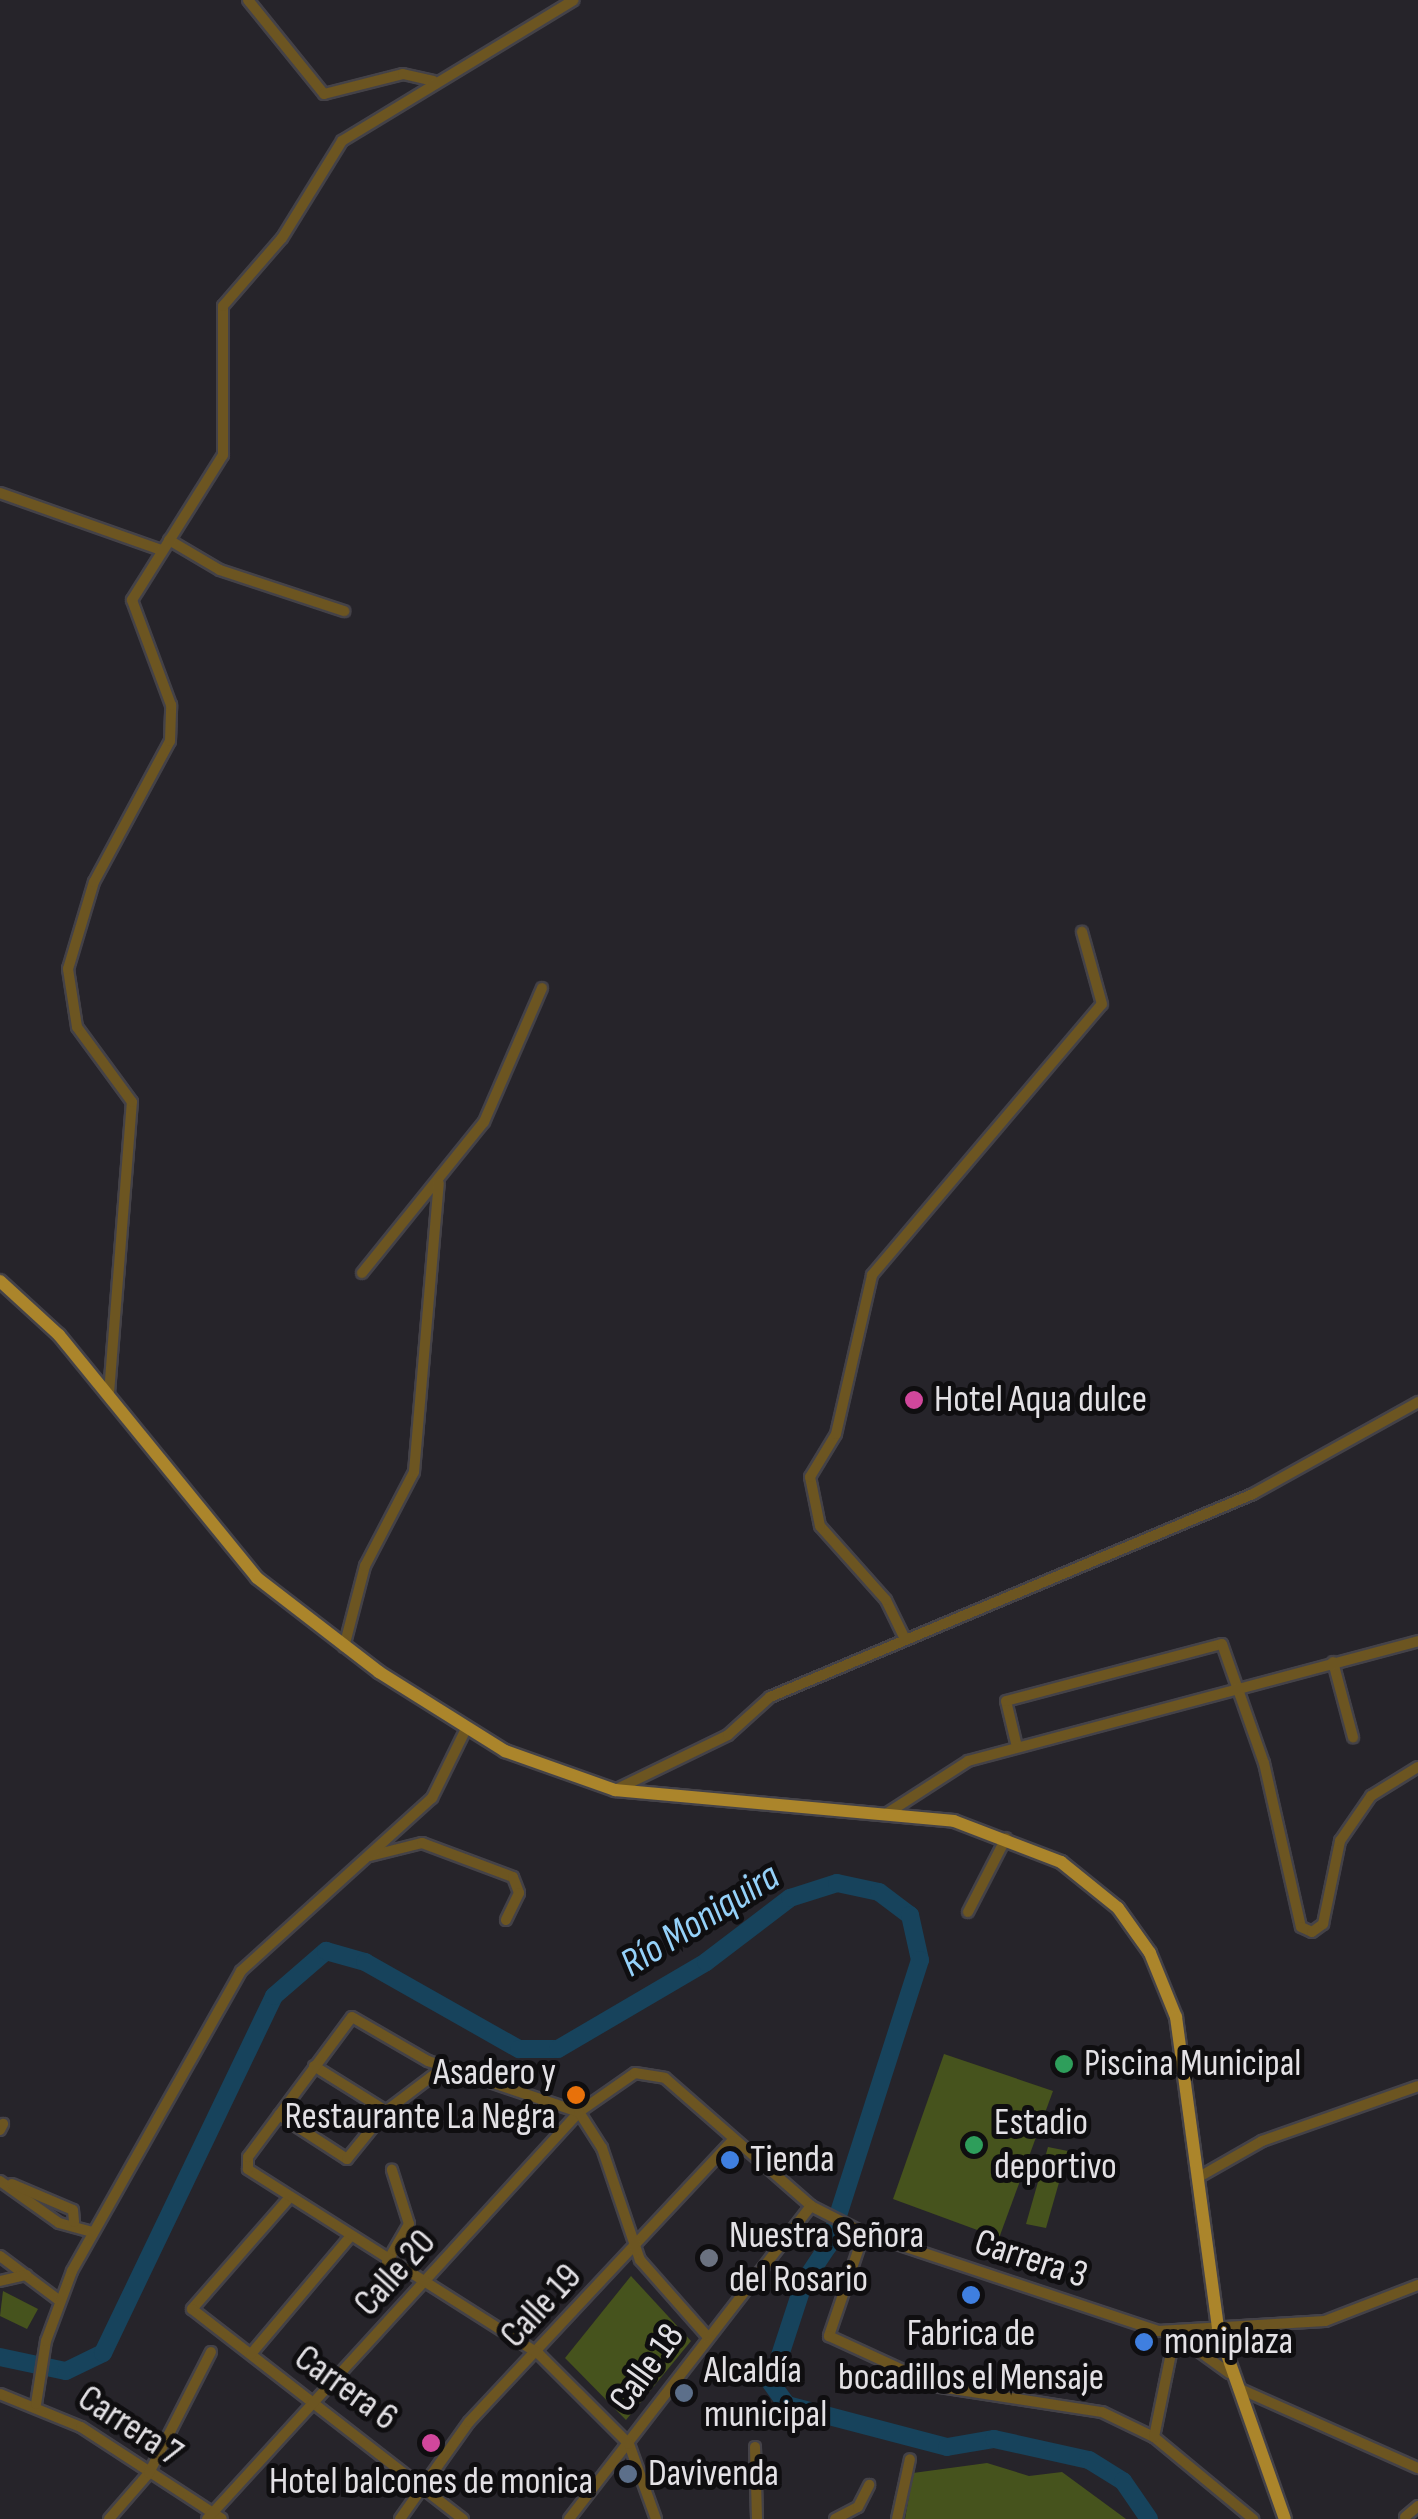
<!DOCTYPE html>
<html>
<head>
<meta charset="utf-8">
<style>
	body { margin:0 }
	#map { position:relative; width:1418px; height:2519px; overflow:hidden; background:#26242a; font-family:"Sofia Sans Condensed",sans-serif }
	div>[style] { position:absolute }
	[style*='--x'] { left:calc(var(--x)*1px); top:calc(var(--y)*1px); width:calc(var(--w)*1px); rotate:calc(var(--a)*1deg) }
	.green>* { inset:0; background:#46531d }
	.river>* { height:18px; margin:-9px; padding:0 9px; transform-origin:9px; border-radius:9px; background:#17435c }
	.roads { filter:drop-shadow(2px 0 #444248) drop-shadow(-2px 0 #444248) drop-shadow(0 2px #444248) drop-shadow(0 -2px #444248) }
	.minor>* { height:10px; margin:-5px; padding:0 5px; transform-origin:5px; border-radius:5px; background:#6c5521 }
	.major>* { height:12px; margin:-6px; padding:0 6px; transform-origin:6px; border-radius:6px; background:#ab852b }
	.dots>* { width:28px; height:28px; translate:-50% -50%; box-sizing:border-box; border:5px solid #0f0e10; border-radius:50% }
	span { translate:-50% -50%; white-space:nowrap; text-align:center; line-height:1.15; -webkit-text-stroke:10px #0f0e10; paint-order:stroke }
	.poi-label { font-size:38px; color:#e3e1e5 }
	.left { translate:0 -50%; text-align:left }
	.right { translate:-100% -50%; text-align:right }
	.street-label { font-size:38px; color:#e3e1e5 }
	.water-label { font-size:40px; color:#95d1f9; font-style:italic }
</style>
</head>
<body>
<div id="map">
	<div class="green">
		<div style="clip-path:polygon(944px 2054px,1053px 2091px,999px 2238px,893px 2199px)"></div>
		<div style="clip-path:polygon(1048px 2147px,1068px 2151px,1046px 2228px,1026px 2224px)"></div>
		<div style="clip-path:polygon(631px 2276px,691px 2341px,626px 2420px,565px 2358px)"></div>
		<div style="clip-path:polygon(3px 2291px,38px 2309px,27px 2329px,0 2316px)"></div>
		<div style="clip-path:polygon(987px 2463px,1029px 2476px,1062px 2472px,1126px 2519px,905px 2519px,913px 2473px)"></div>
	</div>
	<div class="river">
		<div style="--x:0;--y:2357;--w:67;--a:12"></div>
		<div style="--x:66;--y:2371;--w:41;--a:-25.9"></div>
		<div style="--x:103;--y:2353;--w:396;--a:-64.4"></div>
		<div style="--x:274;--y:1996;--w:69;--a:-40.9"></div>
		<div style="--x:326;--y:1951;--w:41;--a:15.8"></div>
		<div style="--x:365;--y:1962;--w:177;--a:29.5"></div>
		<div style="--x:519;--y:2049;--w:39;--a:0"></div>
		<div style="--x:558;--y:2049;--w:172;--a:-30.4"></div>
		<div style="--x:706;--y:1962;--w:106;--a:-37.3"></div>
		<div style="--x:790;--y:1898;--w:49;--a:-17.7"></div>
		<div style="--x:837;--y:1883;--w:43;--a:12.1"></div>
		<div style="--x:879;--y:1892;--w:39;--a:37"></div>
		<div style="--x:910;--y:1915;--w:46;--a:77.5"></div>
		<div style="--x:920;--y:1960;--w:300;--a:107.8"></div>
		<div style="--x:828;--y:2246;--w:43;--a:123.7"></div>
		<div style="--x:804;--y:2282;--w:106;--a:108.1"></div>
		<div style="--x:771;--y:2383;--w:27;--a:54"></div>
		<div style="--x:787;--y:2405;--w:165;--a:14.7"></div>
		<div style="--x:947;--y:2447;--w:48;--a:-9.7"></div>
		<div style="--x:994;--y:2439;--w:97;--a:12.5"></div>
		<div style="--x:1089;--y:2460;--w:40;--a:32"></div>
		<div style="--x:1123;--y:2481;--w:46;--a:55.6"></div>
	</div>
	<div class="roads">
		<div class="minor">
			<div style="--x:248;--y:0;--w:121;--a:51"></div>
			<div style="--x:324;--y:94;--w:81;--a:-14.2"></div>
			<div style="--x:403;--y:74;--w:31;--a:13"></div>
			<div style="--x:0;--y:493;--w:171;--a:19.5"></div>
			<div style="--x:169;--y:540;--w:59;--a:30.5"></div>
			<div style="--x:220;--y:570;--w:131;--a:18.3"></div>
			<div style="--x:362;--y:1273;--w:194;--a:-51.1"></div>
			<div style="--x:484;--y:1122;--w:146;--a:-66.6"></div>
			<div style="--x:109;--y:1393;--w:292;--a:-85.5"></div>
			<div style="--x:132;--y:1102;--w:93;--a:-126.3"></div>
			<div style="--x:77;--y:1027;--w:59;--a:-98.8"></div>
			<div style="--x:68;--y:969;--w:91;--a:-73.4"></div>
			<div style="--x:94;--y:882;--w:160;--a:-61.7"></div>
			<div style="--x:170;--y:741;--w:36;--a:-88"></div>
			<div style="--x:171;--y:705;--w:112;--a:-110.4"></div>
			<div style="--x:132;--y:600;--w:171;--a:-57.9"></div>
			<div style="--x:223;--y:455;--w:149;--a:-90"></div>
			<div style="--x:223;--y:306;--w:90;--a:-49.1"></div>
			<div style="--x:282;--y:238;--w:114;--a:-58.3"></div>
			<div style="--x:342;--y:141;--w:271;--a:-31.3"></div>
			<div style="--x:905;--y:1639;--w:43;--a:-116"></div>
			<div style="--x:886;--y:1600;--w:99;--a:-131.7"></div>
			<div style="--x:820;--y:1526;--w:50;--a:-101.5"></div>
			<div style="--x:810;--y:1477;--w:50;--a:-58.8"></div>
			<div style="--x:836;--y:1434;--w:163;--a:-77.2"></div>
			<div style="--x:872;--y:1275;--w:355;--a:-49.7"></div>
			<div style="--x:1102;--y:1004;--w:75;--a:-105.5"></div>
			<div style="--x:344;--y:1647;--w:84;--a:-75.5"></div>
			<div style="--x:365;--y:1566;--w:106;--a:-62.5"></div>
			<div style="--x:414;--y:1472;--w:290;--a:-85.1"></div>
			<div style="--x:1333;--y:1662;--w:78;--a:75.1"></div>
			<div style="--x:1017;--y:1747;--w:47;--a:-103.4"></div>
			<div style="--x:1006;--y:1701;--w:223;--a:-14.8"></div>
			<div style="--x:1222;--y:1644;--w:126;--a:70.6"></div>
			<div style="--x:1264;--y:1763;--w:168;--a:77.3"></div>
			<div style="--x:1301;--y:1927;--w:12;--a:24"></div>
			<div style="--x:1312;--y:1932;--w:14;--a:-36"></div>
			<div style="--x:1323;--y:1924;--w:85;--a:-78.4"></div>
			<div style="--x:1340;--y:1841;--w:55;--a:-55.4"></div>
			<div style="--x:1371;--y:1796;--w:55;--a:-31.7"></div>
			<div style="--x:617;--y:1789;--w:123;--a:-25.9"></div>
			<div style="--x:728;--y:1735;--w:57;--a:-42.1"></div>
			<div style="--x:770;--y:1697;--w:524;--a:-22.8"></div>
			<div style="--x:1253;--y:1494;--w:189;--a:-29.1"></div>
			<div style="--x:889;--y:1812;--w:94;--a:-32.8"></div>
			<div style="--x:968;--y:1761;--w:466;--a:-14.9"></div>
			<div style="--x:370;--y:1856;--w:54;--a:-14"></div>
			<div style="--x:422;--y:1843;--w:97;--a:20.5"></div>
			<div style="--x:513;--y:1877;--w:17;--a:69"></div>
			<div style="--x:519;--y:1893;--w:30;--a:116"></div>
			<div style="--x:968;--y:1912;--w:83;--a:-62.8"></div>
			<div style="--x:314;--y:2066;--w:85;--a:32"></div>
			<div style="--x:279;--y:2115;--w:81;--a:32.9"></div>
			<div style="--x:347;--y:2159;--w:62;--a:-50.9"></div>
			<div style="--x:386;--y:2111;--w:73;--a:-37.2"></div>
			<div style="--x:0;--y:2130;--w:7;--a:-63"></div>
			<div style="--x:1199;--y:2177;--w:73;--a:-29.7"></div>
			<div style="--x:1262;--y:2141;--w:165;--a:-19.4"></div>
			<div style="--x:0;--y:2181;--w:72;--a:35.4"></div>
			<div style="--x:59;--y:2223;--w:34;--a:15"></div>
			<div style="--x:12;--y:2184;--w:66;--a:23.1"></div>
			<div style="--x:73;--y:2210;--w:12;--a:85"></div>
			<div style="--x:290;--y:2197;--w:149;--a:131.2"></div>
			<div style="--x:192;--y:2309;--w:343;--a:37.8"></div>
			<div style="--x:864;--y:2233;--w:109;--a:108.8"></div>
			<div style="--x:829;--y:2336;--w:122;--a:24.7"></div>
			<div style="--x:940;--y:2387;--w:164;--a:8.8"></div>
			<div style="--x:1102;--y:2412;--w:58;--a:25.7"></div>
			<div style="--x:1154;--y:2437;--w:129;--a:39.6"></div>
			<div style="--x:0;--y:2256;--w:75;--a:36.9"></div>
			<div style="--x:387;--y:2262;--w:44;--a:-59.9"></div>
			<div style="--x:409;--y:2224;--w:57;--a:-107.5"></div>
			<div style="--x:0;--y:2281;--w:27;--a:-13"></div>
			<div style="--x:1175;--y:2334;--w:67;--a:35.8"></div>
			<div style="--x:251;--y:2354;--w:153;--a:-49.8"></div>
			<div style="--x:1238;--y:2388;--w:197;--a:24"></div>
			<div style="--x:0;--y:2394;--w:87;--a:22.2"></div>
			<div style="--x:81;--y:2427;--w:168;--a:33.1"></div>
			<div style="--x:36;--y:2404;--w:64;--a:-81"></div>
			<div style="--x:46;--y:2341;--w:75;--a:-69.6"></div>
			<div style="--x:72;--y:2271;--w:344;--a:-60.6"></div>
			<div style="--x:241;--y:1971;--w:258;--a:-42.2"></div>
			<div style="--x:432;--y:1798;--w:77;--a:-63.8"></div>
			<div style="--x:1154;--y:2437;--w:105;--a:-78.5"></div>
			<div style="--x:755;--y:2447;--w:72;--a:88.4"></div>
			<div style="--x:1405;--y:2517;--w:17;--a:-40"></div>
			<div style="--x:109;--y:2519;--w:61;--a:-49"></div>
			<div style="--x:149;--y:2473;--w:136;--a:-62.9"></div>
			<div style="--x:207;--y:2519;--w:551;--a:-47.57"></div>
			<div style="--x:579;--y:2112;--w:68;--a:-34.9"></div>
			<div style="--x:635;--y:2073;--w:30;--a:9"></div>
			<div style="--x:665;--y:2078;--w:194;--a:41.2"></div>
			<div style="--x:811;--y:2206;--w:59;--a:27"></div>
			<div style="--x:864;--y:2233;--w:310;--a:18.4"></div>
			<div style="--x:1158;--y:2331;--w:167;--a:-3.4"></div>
			<div style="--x:1325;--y:2321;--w:100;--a:-21.2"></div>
			<div style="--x:400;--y:2519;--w:119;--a:-54.6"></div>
			<div style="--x:469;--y:2422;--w:385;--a:-46.9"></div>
			<div style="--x:569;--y:2519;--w:396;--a:-52.3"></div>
			<div style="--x:656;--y:2519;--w:80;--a:-109.8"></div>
			<div style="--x:629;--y:2444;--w:127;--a:-135"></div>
			<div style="--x:539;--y:2354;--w:345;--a:-147.6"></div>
			<div style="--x:248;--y:2169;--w:12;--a:-90"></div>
			<div style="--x:248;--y:2157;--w:174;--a:-53.4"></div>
			<div style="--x:352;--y:2017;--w:88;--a:30.1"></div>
			<div style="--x:428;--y:2061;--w:159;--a:18.7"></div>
			<div style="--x:579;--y:2112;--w:43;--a:57.4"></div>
			<div style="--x:602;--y:2148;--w:118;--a:71.3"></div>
			<div style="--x:640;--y:2260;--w:101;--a:48.6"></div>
			<div style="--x:835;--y:2519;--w:26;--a:-28"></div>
			<div style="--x:858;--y:2507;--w:25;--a:-63"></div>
			<div style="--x:897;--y:2519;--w:61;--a:-77.8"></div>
		</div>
		<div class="major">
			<div style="--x:0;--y:1281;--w:80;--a:42.5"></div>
			<div style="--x:59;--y:1335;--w:313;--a:50.8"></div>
			<div style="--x:257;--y:1578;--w:154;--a:37.6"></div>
			<div style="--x:379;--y:1672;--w:149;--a:32.1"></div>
			<div style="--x:505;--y:1751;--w:117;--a:19.5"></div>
			<div style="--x:615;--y:1790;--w:340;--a:5.2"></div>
			<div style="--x:954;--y:1821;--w:115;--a:21"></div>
			<div style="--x:1061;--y:1862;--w:73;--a:38.9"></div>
			<div style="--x:1118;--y:1908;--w:55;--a:54.6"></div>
			<div style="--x:1150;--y:1953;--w:69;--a:67.9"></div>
			<div style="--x:1176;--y:2017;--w:315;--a:82.3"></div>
			<div style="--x:1218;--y:2329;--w:201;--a:70.6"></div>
		</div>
	</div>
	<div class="dots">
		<div style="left:914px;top:1400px;background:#d1479c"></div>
		<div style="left:1064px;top:2064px;background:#2e9e5b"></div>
		<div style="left:576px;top:2095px;background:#e8710a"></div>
		<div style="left:974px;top:2145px;background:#2e9e5b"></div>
		<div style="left:730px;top:2160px;background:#3f7fe0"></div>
		<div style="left:709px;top:2258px;background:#6b7280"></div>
		<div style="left:971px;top:2295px;background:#3f7fe0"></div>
		<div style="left:1144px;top:2342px;background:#3f7fe0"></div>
		<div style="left:684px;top:2393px;background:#5c6f8a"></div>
		<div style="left:431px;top:2443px;background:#d1479c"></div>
		<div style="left:628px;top:2474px;background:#5c6f8a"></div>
	</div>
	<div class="poi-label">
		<span class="left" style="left:934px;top:1400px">Hotel Aqua dulce</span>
		<span class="left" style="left:1084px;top:2064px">Piscina Municipal</span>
		<span class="right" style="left:556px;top:2095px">Asadero y<br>Restaurante La Negra</span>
		<span class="left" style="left:994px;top:2145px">Estadio<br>deportivo</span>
		<span class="left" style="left:750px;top:2160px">Tienda</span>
		<span class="left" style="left:729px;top:2258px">Nuestra Señora<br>del Rosario</span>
		<span style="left:971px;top:2356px">Fabrica de<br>bocadillos el Mensaje</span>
		<span class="left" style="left:1164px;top:2342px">moniplaza</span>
		<span class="left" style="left:704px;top:2393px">Alcaldía<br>municipal</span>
		<span class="left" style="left:648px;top:2474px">Davivenda</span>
		<span style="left:431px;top:2482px">Hotel balcones de monica</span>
	</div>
	<div class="street-label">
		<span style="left:1031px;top:2259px;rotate:18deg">Carrera 3</span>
		<span style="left:395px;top:2273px;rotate:-48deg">Calle 20</span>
		<span style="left:541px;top:2306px;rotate:-47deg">Calle 19</span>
		<span style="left:647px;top:2368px;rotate:-54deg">Calle 18</span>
		<span style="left:346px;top:2388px;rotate:36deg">Carrera 6</span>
		<span style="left:130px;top:2426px;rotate:33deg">Carrera 7</span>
	</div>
	<div class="water-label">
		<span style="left:700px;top:1920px;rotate:-32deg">Río Moniquira</span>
	</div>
</div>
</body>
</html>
